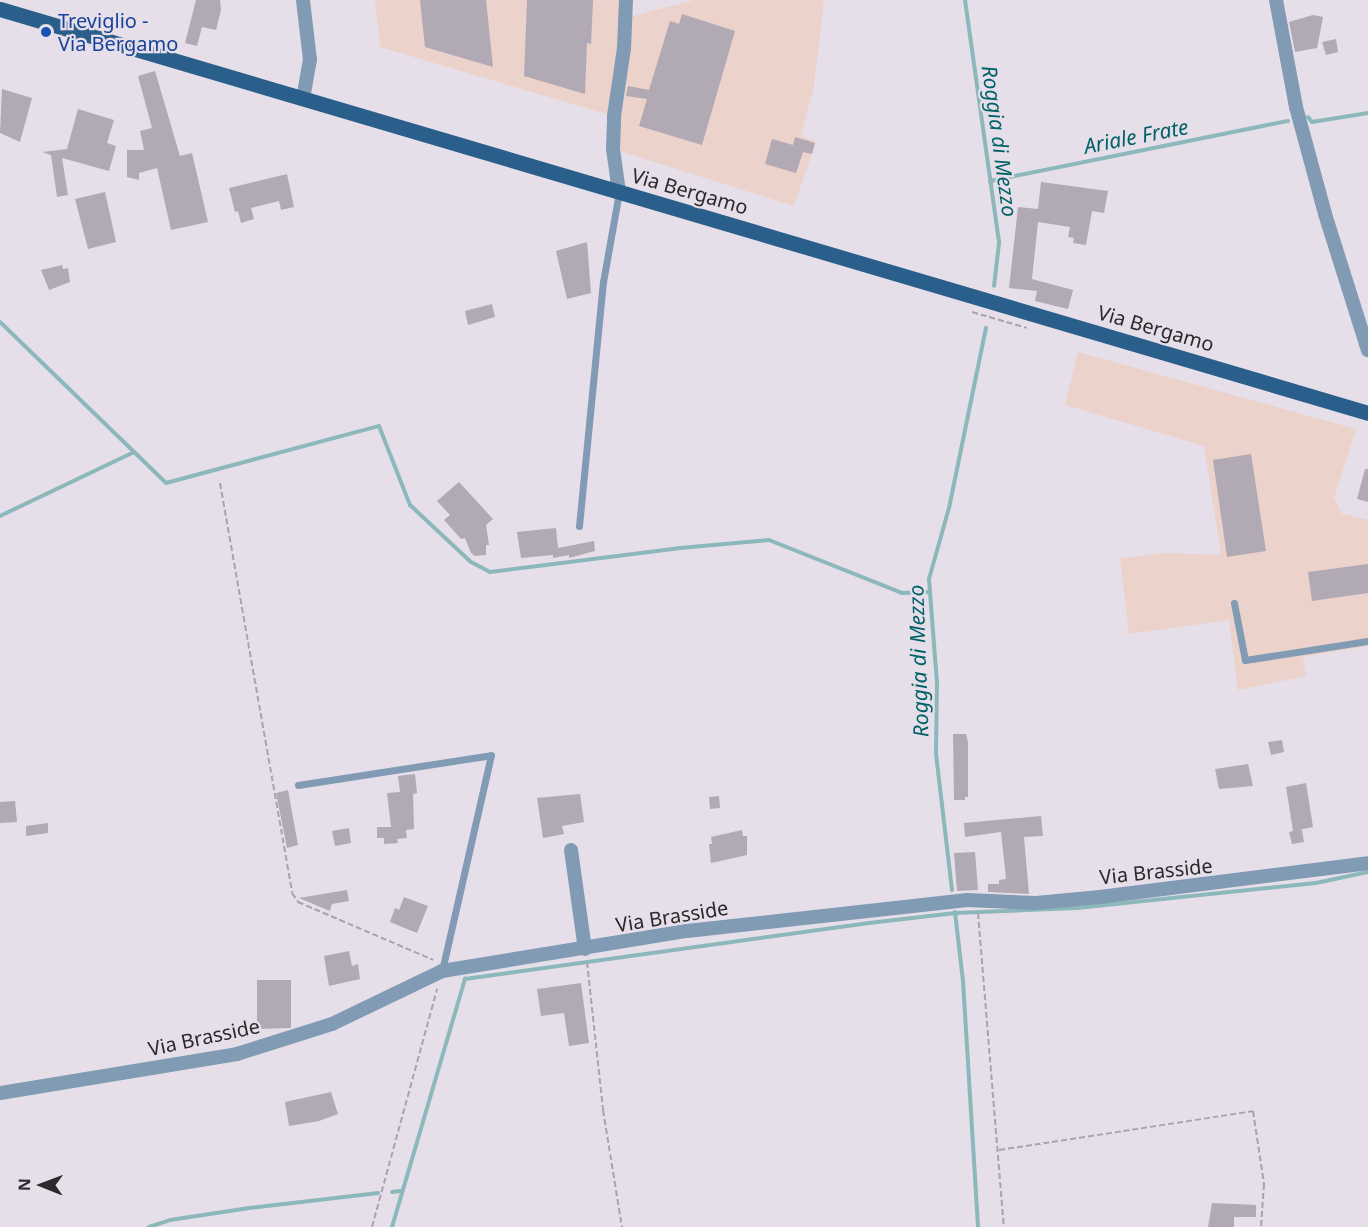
<!DOCTYPE html>
<html>
<head>
<meta charset="utf-8">
<style>
	body { margin:0 }
	#map { position:relative; width:1368px; height:1227px; overflow:hidden; background:#e6dfea; font-family:"Noto Sans",sans-serif }
	div>[style] { position:absolute }
	[style*='--x'] { left:calc(var(--x)*1px); top:calc(var(--y)*1px); width:calc(var(--w)*1px); rotate:calc(var(--a)*1deg) }
	.industrial>* { inset:0; background:#ebd2ca }
	.stream>* { height:4px; margin:-2px; padding:0 2px; transform-origin:2px; border-radius:2px; background:#8cb8bb }
	.building>* { inset:0; background:#b1a9b4 }
	.path>* { height:2px; margin-top:-1px; transform-origin:0; background:repeating-linear-gradient(90deg,#a9a3ac 0 6px,transparent 0 9px) }
	.lane>* { height:7px; margin:-3.5px; padding:0 3.5px; transform-origin:3.5px; border-radius:3.5px; background:#819bb4 }
	.street>* { height:14px; margin:-7px; padding:0 7px; transform-origin:7px; border-radius:7px; background:#819bb4 }
	.primary>* { height:15px; margin:-7.5px; padding:0 7.5px; transform-origin:7.5px; border-radius:7.5px; background:#2b5f8b }
	.dots>* { width:16px; height:16px; translate:-50% -50%; box-sizing:border-box; border:3px solid #e6dfea; border-radius:50% }
	span { translate:-50% -50%; white-space:nowrap; text-align:center; line-height:1.15; -webkit-text-stroke:4.5px #e6dfea; paint-order:stroke }
	.transit-label { font-size:20px; color:#164399 }
	.left { translate:0 -50%; text-align:left }
	.street-label { font-size:20px; color:#2c292d }
	.water-label { font-size:21px; color:#006167; font-style:italic }
	.north { position:absolute; left:12px; top:1155px; width:60px; height:60px; -webkit-text-stroke:4px #e6dfea; paint-order:stroke; rotate:271deg; font-size:16px; font-weight:700; line-height:24px; text-align:center; color:#2c292d }
	.north::after { content:''; display:block; margin:auto; width:21px; height:27px; background:#2c292d; clip-path:polygon(50% 0,100% 100%,50% 72%,0 100%) }
</style>
</head>
<body>
<div id="map">
	<div class="industrial">
		<div style="clip-path:polygon(375px 0,626px 0,626px 18px,694px 0,824px 0,814px 86px,801px 136px,816px 142px,794px 206px,613px 149px,613px 116px,380px 47px)"></div>
		<div style="clip-path:polygon(1078px 352px,1356px 429px,1334px 498px,1342px 514px,1368px 520px,1368px 646px,1303px 657px,1306px 676px,1238px 690px,1229px 620px,1129px 634px,1120px 558px,1166px 553px,1221px 555px,1204px 446px,1065px 405px)"></div>
	</div>
	<div class="stream">
		<div style="--x:965;--y:0;--w:245;--a:82"></div>
		<div style="--x:999;--y:243;--w:43;--a:96.6"></div>
		<div style="--x:1308;--y:117;--w:6;--a:51"></div>
		<div style="--x:1312;--y:122;--w:57;--a:-9.1"></div>
		<div style="--x:990;--y:181;--w:304;--a:-11.4"></div>
		<div style="--x:0;--y:322;--w:231;--a:44.1"></div>
		<div style="--x:166;--y:483;--w:220;--a:-15"></div>
		<div style="--x:379;--y:426;--w:85;--a:68.6"></div>
		<div style="--x:410;--y:505;--w:83;--a:43.1"></div>
		<div style="--x:471;--y:562;--w:21;--a:28"></div>
		<div style="--x:490;--y:572;--w:192;--a:-7.2"></div>
		<div style="--x:680;--y:548;--w:89;--a:-5.1"></div>
		<div style="--x:769;--y:540;--w:143;--a:21.7"></div>
		<div style="--x:902;--y:593;--w:28;--a:-2"></div>
		<div style="--x:0;--y:516;--w:148;--a:-25.5"></div>
		<div style="--x:952;--y:890;--w:138;--a:-96.7"></div>
		<div style="--x:936;--y:753;--w:70;--a:-89.2"></div>
		<div style="--x:937;--y:683;--w:104;--a:-94.4"></div>
		<div style="--x:929;--y:579;--w:74;--a:-74.3"></div>
		<div style="--x:949;--y:508;--w:184;--a:-78.4"></div>
		<div style="--x:955;--y:912;--w:69;--a:83.4"></div>
		<div style="--x:963;--y:981;--w:246;--a:86.5"></div>
		<div style="--x:392;--y:1192;--w:8;--a:-7"></div>
		<div style="--x:149;--y:1227;--w:22;--a:-18"></div>
		<div style="--x:170;--y:1220;--w:80;--a:-8.6"></div>
		<div style="--x:249;--y:1208;--w:130;--a:-6.6"></div>
		<div style="--x:392;--y:1227;--w:259;--a:-73.6"></div>
		<div style="--x:465;--y:979;--w:408;--a:-7.9"></div>
		<div style="--x:869;--y:923;--w:87;--a:-6.6"></div>
		<div style="--x:955;--y:913;--w:122;--a:-2.3"></div>
		<div style="--x:1077;--y:908;--w:240;--a:-6"></div>
		<div style="--x:1316;--y:883;--w:53;--a:-11.9"></div>
	</div>
	<div class="building">
		<div style="clip-path:polygon(196px 0,220px 0,221px 10px,216px 30px,202px 27px,197px 46px,185px 43px)"></div>
		<div style="clip-path:polygon(420px 0,486px 0,493px 67px,425px 47px)"></div>
		<div style="clip-path:polygon(527px 0,593px 0,591px 44px,587px 43px,585px 94px,524px 76px)"></div>
		<div style="clip-path:polygon(682px 14px,735px 31px,702px 145px,639px 126px,647px 99px,626px 96px,628px 86px,649px 90px,670px 21px,679px 24px)"></div>
		<div style="clip-path:polygon(1313px 15px,1323px 17px,1317px 48px,1295px 52px,1289px 22px)"></div>
		<div style="clip-path:polygon(1336px 39px,1338px 52px,1326px 55px,1322px 42px)"></div>
		<div style="clip-path:polygon(155px 71px,180px 156px,192px 153px,208px 222px,171px 230px,157px 168px,139px 173px,139px 180px,127px 177px,127px 150px,144px 150px,140px 131px,152px 128px,138px 76px)"></div>
		<div style="clip-path:polygon(2px 89px,32px 98px,20px 142px,0 133px)"></div>
		<div style="clip-path:polygon(78px 109px,114px 120px,107px 143px,116px 146px,109px 171px,62px 158px,68px 195px,57px 197px,51px 155px,42px 152px,67px 149px)"></div>
		<div style="clip-path:polygon(795px 137px,815px 143px,812px 154px,803px 152px,796px 173px,765px 164px,772px 139px,793px 145px)"></div>
		<div style="clip-path:polygon(287px 174px,294px 207px,281px 210px,279px 201px,251px 208px,254px 219px,241px 223px,238px 211px,235px 212px,229px 188px)"></div>
		<div style="clip-path:polygon(1041px 182px,1108px 191px,1104px 213px,1092px 211px,1086px 245px,1073px 243px,1074px 238px,1068px 237px,1070px 227px,1038px 222px,1032px 279px,1073px 290px,1068px 309px,1035px 301px,1037px 291px,1009px 288px,1018px 207px,1038px 209px)"></div>
		<div style="clip-path:polygon(105px 192px,116px 242px,88px 249px,75px 199px)"></div>
		<div style="clip-path:polygon(587px 242px,591px 293px,567px 299px,556px 251px)"></div>
		<div style="clip-path:polygon(62px 265px,63px 269px,68px 268px,70px 282px,49px 290px,41px 270px)"></div>
		<div style="clip-path:polygon(492px 304px,495px 317px,468px 325px,465px 311px)"></div>
		<div style="clip-path:polygon(1251px 454px,1266px 551px,1227px 557px,1213px 460px)"></div>
		<div style="clip-path:polygon(1365px 469px,1368px 469px,1368px 502px,1357px 499px)"></div>
		<div style="clip-path:polygon(459px 482px,493px 519px,486px 525px,489px 545px,486px 545px,486px 555px,475px 556px,471px 553px,465px 538px,461px 539px,444px 520px,450px 515px,437px 501px)"></div>
		<div style="clip-path:polygon(556px 528px,558px 548px,594px 541px,595px 551px,569px 558px,569px 555px,553px 558px,553px 555px,521px 558px,517px 532px)"></div>
		<div style="clip-path:polygon(1368px 564px,1368px 593px,1312px 601px,1308px 572px)"></div>
		<div style="clip-path:polygon(953px 734px,966px 734px,968px 742px,968px 797px,965px 797px,965px 800px,954px 800px)"></div>
		<div style="clip-path:polygon(1282px 740px,1284px 752px,1271px 755px,1268px 742px)"></div>
		<div style="clip-path:polygon(1248px 764px,1253px 786px,1219px 789px,1215px 769px)"></div>
		<div style="clip-path:polygon(415px 774px,417px 793px,413px 794px,414px 829px,406px 830px,407px 838px,397px 839px,398px 843px,384px 844px,384px 838px,377px 838px,377px 827px,391px 827px,387px 793px,400px 792px,398px 776px)"></div>
		<div style="clip-path:polygon(1306px 783px,1313px 827px,1299px 830px,1302px 830px,1304px 842px,1292px 844px,1289px 832px,1293px 831px,1286px 787px)"></div>
		<div style="clip-path:polygon(288px 790px,298px 845px,287px 848px,276px 793px)"></div>
		<div style="clip-path:polygon(580px 794px,584px 822px,562px 826px,564px 834px,543px 838px,537px 798px)"></div>
		<div style="clip-path:polygon(719px 796px,720px 808px,710px 809px,709px 797px)"></div>
		<div style="clip-path:polygon(15px 801px,17px 822px,0 823px,0 802px)"></div>
		<div style="clip-path:polygon(1041px 816px,1043px 836px,1024px 837px,1029px 894px,988px 892px,988px 884px,999px 884px,999px 880px,1006px 879px,1001px 832px,965px 837px,964px 823px)"></div>
		<div style="clip-path:polygon(48px 823px,48px 833px,26px 836px,26px 826px)"></div>
		<div style="clip-path:polygon(349px 828px,351px 843px,335px 846px,332px 831px)"></div>
		<div style="clip-path:polygon(742px 830px,743px 836px,747px 836px,747px 855px,711px 863px,709px 844px,712px 844px,711px 837px)"></div>
		<div style="clip-path:polygon(975px 852px,978px 890px,957px 891px,954px 853px)"></div>
		<div style="clip-path:polygon(347px 890px,349px 901px,332px 904px,330px 911px,299px 898px)"></div>
		<div style="clip-path:polygon(404px 897px,428px 906px,417px 933px,390px 922px,395px 908px,399px 910px)"></div>
		<div style="clip-path:polygon(349px 951px,352px 966px,358px 964px,360px 979px,329px 986px,324px 956px)"></div>
		<div style="clip-path:polygon(257px 980px,291px 980px,291px 1028px,257px 1029px)"></div>
		<div style="clip-path:polygon(581px 983px,589px 1043px,569px 1046px,564px 1013px,541px 1016px,537px 989px)"></div>
		<div style="clip-path:polygon(331px 1092px,338px 1114px,319px 1121px,289px 1126px,285px 1102px)"></div>
		<div style="clip-path:polygon(1212px 1203px,1256px 1205px,1256px 1217px,1234px 1217px,1234px 1227px,1208px 1227px)"></div>
	</div>
	<div class="path">
		<div style="--x:972;--y:312;--w:57;--a:16.2"></div>
		<div style="--x:220;--y:483;--w:416;--a:80"></div>
		<div style="--x:292;--y:893;--w:11;--a:56"></div>
		<div style="--x:298;--y:902;--w:147;--a:23.2"></div>
		<div style="--x:978;--y:913;--w:315;--a:85.3"></div>
		<div style="--x:587;--y:962;--w:149;--a:83.8"></div>
		<div style="--x:603;--y:1110;--w:119;--a:80.8"></div>
		<div style="--x:999;--y:1150;--w:257;--a:-8.7"></div>
		<div style="--x:1253;--y:1111;--w:74;--a:81.4"></div>
		<div style="--x:1264;--y:1184;--w:43;--a:94"></div>
		<div style="--x:372;--y:1227;--w:247;--a:-74.7"></div>
	</div>
	<div class="lane">
		<div style="--x:579;--y:526;--w:245;--a:-84.4"></div>
		<div style="--x:603;--y:282;--w:91;--a:-79.9"></div>
		<div style="--x:1234;--y:603;--w:58;--a:79.1"></div>
		<div style="--x:1245;--y:660;--w:124;--a:-8.8"></div>
		<div style="--x:298;--y:785;--w:195;--a:-8.8"></div>
		<div style="--x:491;--y:755;--w:221;--a:102.8"></div>
	</div>
	<div class="street">
		<div style="--x:1276;--y:0;--w:109;--a:79.4"></div>
		<div style="--x:1296;--y:107;--w:111;--a:74.8"></div>
		<div style="--x:1325;--y:214;--w:143;--a:72.5"></div>
		<div style="--x:303;--y:99;--w:40;--a:-80"></div>
		<div style="--x:310;--y:60;--w:60;--a:-96.7"></div>
		<div style="--x:619;--y:192;--w:43;--a:-97.9"></div>
		<div style="--x:613;--y:149;--w:33;--a:-88"></div>
		<div style="--x:614;--y:116;--w:69;--a:-81.6"></div>
		<div style="--x:624;--y:48;--w:48;--a:-87.6"></div>
		<div style="--x:571;--y:850;--w:100;--a:82"></div>
		<div style="--x:0;--y:1093;--w:240;--a:-9.3"></div>
		<div style="--x:237;--y:1054;--w:100;--a:-17.5"></div>
		<div style="--x:332;--y:1024;--w:122;--a:-25.7"></div>
		<div style="--x:442;--y:971;--w:248;--a:-9.3"></div>
		<div style="--x:687;--y:931;--w:282;--a:-6.3"></div>
		<div style="--x:967;--y:900;--w:69;--a:2.5"></div>
		<div style="--x:1036;--y:903;--w:64;--a:-5.4"></div>
		<div style="--x:1100;--y:897;--w:270;--a:-7.2"></div>
	</div>
	<div class="primary">
		<div style="--x:0;--y:9;--w:1426;--a:16.45"></div>
	</div>
	<div class="dots">
		<div style="left:46px;top:32px;background:#1a4fb4"></div>
	</div>
	<div class="transit-label">
		<span class="left" style="left:58px;top:32px">Treviglio -<br>Via Bergamo</span>
	</div>
	<div class="street-label">
		<span style="left:690px;top:191px;rotate:16deg">Via Bergamo</span>
		<span style="left:1156px;top:328px;rotate:16deg">Via Bergamo</span>
		<span style="left:1156px;top:871px;rotate:-6deg">Via Brasside</span>
		<span style="left:672px;top:916px;rotate:-9deg">Via Brasside</span>
		<span style="left:204px;top:1037px;rotate:-12deg">Via Brasside</span>
	</div>
	<div class="water-label">
		<span style="left:1136px;top:136px;rotate:-11deg">Ariale Frate</span>
		<span style="left:1000px;top:141px;rotate:82deg">Roggia di Mezzo</span>
		<span style="left:918px;top:661px;rotate:-92deg">Roggia di Mezzo</span>
	</div>
	<div class="north">N</div>
</div>
</body>
</html>
